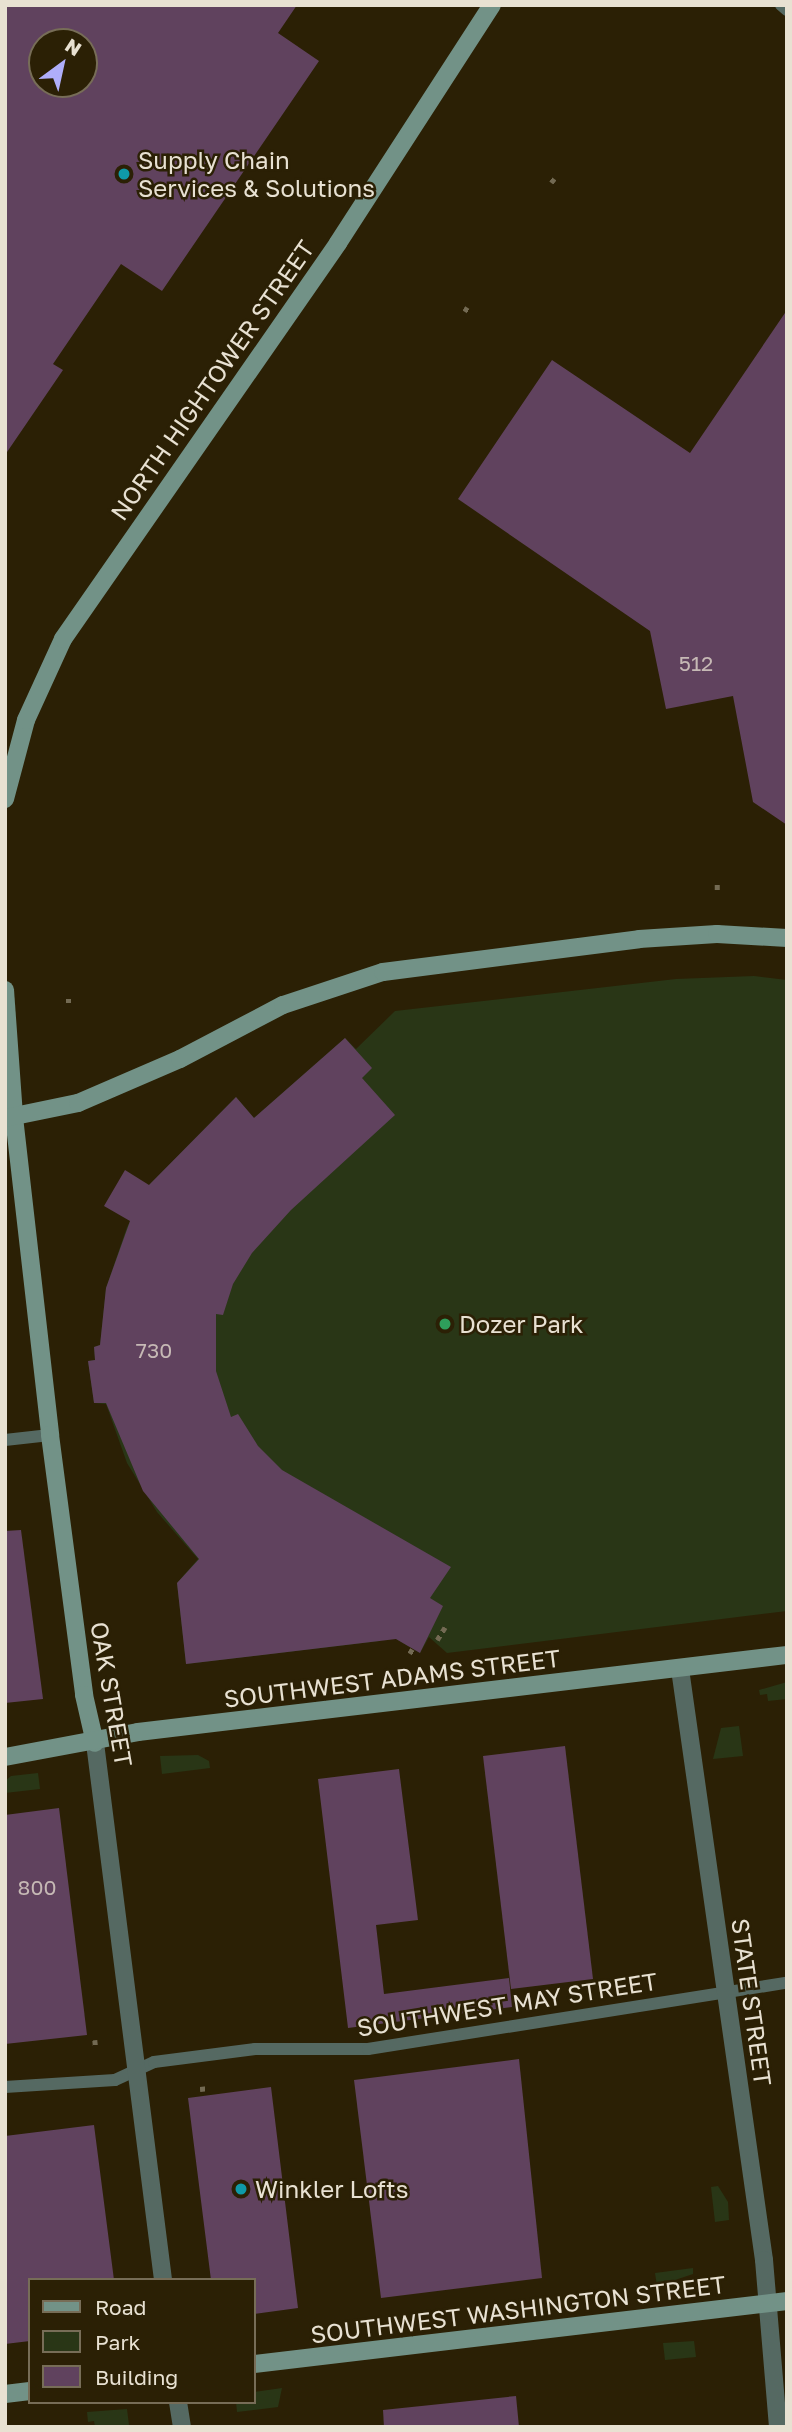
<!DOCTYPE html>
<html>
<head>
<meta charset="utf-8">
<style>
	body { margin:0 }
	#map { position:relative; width:792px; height:2432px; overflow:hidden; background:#2b2005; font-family:"Golos Text",sans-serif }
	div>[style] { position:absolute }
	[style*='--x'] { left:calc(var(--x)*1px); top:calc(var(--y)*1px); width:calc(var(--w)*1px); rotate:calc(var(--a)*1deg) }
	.green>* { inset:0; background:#293616 }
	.building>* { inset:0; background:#60425e }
	.path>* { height:4.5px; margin-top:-2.25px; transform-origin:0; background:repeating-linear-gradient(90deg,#736a53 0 5px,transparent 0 10px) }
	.lane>* { height:12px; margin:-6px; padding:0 6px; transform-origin:6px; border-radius:6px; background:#556962 }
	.street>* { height:18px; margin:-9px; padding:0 9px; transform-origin:9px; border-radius:9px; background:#556962 }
	.secondary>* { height:18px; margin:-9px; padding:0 9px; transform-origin:9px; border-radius:9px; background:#729287 }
	.dots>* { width:19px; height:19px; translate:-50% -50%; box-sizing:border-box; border:4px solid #2b2005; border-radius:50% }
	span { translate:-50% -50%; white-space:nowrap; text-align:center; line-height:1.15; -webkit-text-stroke:5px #2b2005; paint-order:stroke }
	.number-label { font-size:21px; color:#c6b9b5 }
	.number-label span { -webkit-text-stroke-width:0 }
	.poi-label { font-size:24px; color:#e8e1d2 }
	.left { translate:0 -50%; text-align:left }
	.street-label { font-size:24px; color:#e8e1d2 }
	.frame { position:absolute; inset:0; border:7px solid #e8e1d2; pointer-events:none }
	.legend { position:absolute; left:28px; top:2278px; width:228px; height:126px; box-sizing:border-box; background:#2b2005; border:2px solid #776d57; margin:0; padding:9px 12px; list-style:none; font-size:21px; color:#e8e1d2 }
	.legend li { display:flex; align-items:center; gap:14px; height:35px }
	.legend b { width:35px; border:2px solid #776d57 }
	.north { position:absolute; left:28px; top:28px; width:70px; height:70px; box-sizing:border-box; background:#2b2005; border:2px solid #776d57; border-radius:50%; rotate:33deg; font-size:19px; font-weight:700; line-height:28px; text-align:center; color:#e8e1d2 }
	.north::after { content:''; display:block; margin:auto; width:24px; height:32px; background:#afaefa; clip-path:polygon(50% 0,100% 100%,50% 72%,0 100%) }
</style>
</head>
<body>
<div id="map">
	<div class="green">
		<div style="clip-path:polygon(754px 976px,787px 980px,787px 1611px,447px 1653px,429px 1637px,420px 1653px,384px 1632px,380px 1641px,186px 1664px,177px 1583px,198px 1559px,157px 1512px,127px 1463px,106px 1404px,94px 1403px,88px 1361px,95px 1360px,94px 1347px,100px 1345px,106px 1288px,127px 1227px,149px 1185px,236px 1097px,254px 1118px,345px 1038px,356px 1049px,395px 1011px,676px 979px)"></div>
		<div style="clip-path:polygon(787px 1682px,787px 1699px,768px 1701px,767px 1694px,760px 1695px,759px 1690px)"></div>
		<div style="clip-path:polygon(739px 1726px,743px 1756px,713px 1759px,721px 1728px)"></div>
		<div style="clip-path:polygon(198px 1755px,209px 1761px,210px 1768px,162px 1774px,160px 1756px)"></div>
		<div style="clip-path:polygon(38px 1773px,40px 1789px,5px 1793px,5px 1781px,11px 1776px)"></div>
		<div style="clip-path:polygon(718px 2186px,728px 2202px,729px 2220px,715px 2222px,711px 2187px)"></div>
		<div style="clip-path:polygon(693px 2268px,693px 2274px,657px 2286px,655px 2273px)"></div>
		<div style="clip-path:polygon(694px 2341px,696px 2357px,665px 2360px,663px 2343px)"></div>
		<div style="clip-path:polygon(282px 2388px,278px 2407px,237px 2412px,236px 2402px,254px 2402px,254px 2392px)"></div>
		<div style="clip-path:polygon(127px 2409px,129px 2425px,95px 2427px,94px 2421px,88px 2422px,87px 2412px)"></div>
	</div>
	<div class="building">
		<div style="clip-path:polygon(evenodd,5px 5px,297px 5px,278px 33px,319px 61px,162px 291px,121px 264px,53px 364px,63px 370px,5px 455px,5px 5px,42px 42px,84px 42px,84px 84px,42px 84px,42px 42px)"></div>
		<div style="clip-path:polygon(787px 310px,787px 825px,753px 802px,733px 696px,666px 709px,650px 631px,458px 499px,552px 360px,690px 453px)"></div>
		<div style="clip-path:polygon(345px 1038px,372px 1068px,362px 1078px,395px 1115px,291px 1210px,252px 1253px,233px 1284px,223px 1315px,216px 1314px,216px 1371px,231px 1417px,238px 1414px,258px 1446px,282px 1470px,451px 1567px,430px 1598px,443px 1606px,420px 1653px,396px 1639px,186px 1664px,177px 1583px,199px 1559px,143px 1491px,106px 1403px,94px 1403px,88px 1361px,95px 1360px,94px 1347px,100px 1345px,106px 1288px,130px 1221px,104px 1206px,125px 1170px,149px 1185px,236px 1097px,254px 1118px)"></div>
		<div style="clip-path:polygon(21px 1530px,43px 1699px,5px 1703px,5px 1531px)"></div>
		<div style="clip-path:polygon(565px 1746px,593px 1979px,511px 1989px,483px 1756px)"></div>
		<div style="clip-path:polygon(399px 1769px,418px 1920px,376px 1925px,384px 1994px,509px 1978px,512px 2007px,348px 2028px,318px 1779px)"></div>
		<div style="clip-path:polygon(59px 1808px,87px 2035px,5px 2044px,5px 1815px)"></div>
		<div style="clip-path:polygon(519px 2059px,542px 2278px,381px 2298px,354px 2080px)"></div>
		<div style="clip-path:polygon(271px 2087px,298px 2308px,254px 2314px,254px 2280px,211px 2280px,188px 2098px)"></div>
		<div style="clip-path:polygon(94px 2125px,114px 2280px,30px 2280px,30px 2341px,5px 2344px,5px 2136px)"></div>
		<div style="clip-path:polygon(516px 2396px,519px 2427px,384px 2427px,383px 2410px)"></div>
	</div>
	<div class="path">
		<div style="--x:551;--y:179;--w:5;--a:37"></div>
		<div style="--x:464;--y:308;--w:6;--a:31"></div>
		<div style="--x:717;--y:890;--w:10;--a:-90"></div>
		<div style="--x:66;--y:1001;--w:8;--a:0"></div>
		<div style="--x:437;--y:1640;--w:15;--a:-58"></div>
		<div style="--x:409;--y:1650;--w:9;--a:32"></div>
		<div style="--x:95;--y:2040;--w:9;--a:84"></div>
		<div style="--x:200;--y:2089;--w:9;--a:-6"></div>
	</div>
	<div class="lane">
		<div style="--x:781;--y:5;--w:8;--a:40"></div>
		<div style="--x:5;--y:1440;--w:45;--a:-6.3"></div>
		<div style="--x:5;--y:2087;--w:110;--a:-3.6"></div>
		<div style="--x:115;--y:2080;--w:43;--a:-24.8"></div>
		<div style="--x:154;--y:2062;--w:102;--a:-7.3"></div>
		<div style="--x:255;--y:2049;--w:113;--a:0"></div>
		<div style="--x:368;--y:2049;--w:424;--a:-9"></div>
	</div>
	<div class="street">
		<div style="--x:680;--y:1669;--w:597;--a:81.91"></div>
		<div style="--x:764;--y:2260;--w:168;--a:85.2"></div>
		<div style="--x:95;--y:1743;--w:541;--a:82.78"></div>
		<div style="--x:178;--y:2402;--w:25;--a:81"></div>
	</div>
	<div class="secondary">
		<div style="--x:5;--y:799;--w:82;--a:-75.1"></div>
		<div style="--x:26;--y:720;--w:89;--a:-65.4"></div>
		<div style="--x:63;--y:639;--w:482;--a:-55.2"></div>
		<div style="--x:338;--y:243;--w:283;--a:-57.1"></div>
		<div style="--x:5;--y:990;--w:127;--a:85.9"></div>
		<div style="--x:14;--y:1117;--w:320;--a:83.5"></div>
		<div style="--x:50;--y:1435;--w:262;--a:82.5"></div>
		<div style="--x:84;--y:1695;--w:49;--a:77.1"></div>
		<div style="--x:5;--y:1118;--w:75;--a:-11.6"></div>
		<div style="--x:78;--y:1103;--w:111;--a:-23.3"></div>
		<div style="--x:180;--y:1059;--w:116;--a:-27.7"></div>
		<div style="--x:283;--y:1005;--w:105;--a:-18.3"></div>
		<div style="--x:383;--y:972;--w:258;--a:-7.3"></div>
		<div style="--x:639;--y:939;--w:78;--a:-3.7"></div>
		<div style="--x:717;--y:934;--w:70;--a:3.3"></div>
		<div style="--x:5;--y:1757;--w:135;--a:-10.6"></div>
		<div style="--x:138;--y:1732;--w:654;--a:-6.77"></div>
		<div style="--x:254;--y:2364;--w:537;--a:-6.74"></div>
		<div style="--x:5;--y:2394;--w:25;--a:-7"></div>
	</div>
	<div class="dots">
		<div style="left:124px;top:174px;background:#0f9aa8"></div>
		<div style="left:445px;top:1324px;background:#2e9e5b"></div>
		<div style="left:241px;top:2189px;background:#0f9aa8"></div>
	</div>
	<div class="number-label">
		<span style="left:696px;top:663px">512</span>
		<span style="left:154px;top:1350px">730</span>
		<span style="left:37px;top:1887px">800</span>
	</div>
	<div class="poi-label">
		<span class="left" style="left:138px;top:174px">Supply Chain<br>Services &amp; Solutions</span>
		<span class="left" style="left:459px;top:1324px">Dozer Park</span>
		<span class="left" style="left:255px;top:2189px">Winkler Lofts</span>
	</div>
	<div class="street-label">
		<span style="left:212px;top:380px;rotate:-55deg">NORTH HIGHTOWER STREET</span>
		<span style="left:392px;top:1678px;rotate:-7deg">SOUTHWEST ADAMS STREET</span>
		<span style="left:112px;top:1694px;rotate:80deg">OAK STREET</span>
		<span style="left:752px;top:2002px;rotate:82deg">STATE STREET</span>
		<span style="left:507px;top:2004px;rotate:-9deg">SOUTHWEST MAY STREET</span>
		<span style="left:518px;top:2309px;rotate:-7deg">SOUTHWEST WASHINGTON STREET</span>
	</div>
	<div class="frame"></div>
	<ul class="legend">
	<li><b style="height:9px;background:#729287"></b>Road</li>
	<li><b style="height:19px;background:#293616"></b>Park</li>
	<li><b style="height:19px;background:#60425e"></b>Building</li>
	</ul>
	<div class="north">N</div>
</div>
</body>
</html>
